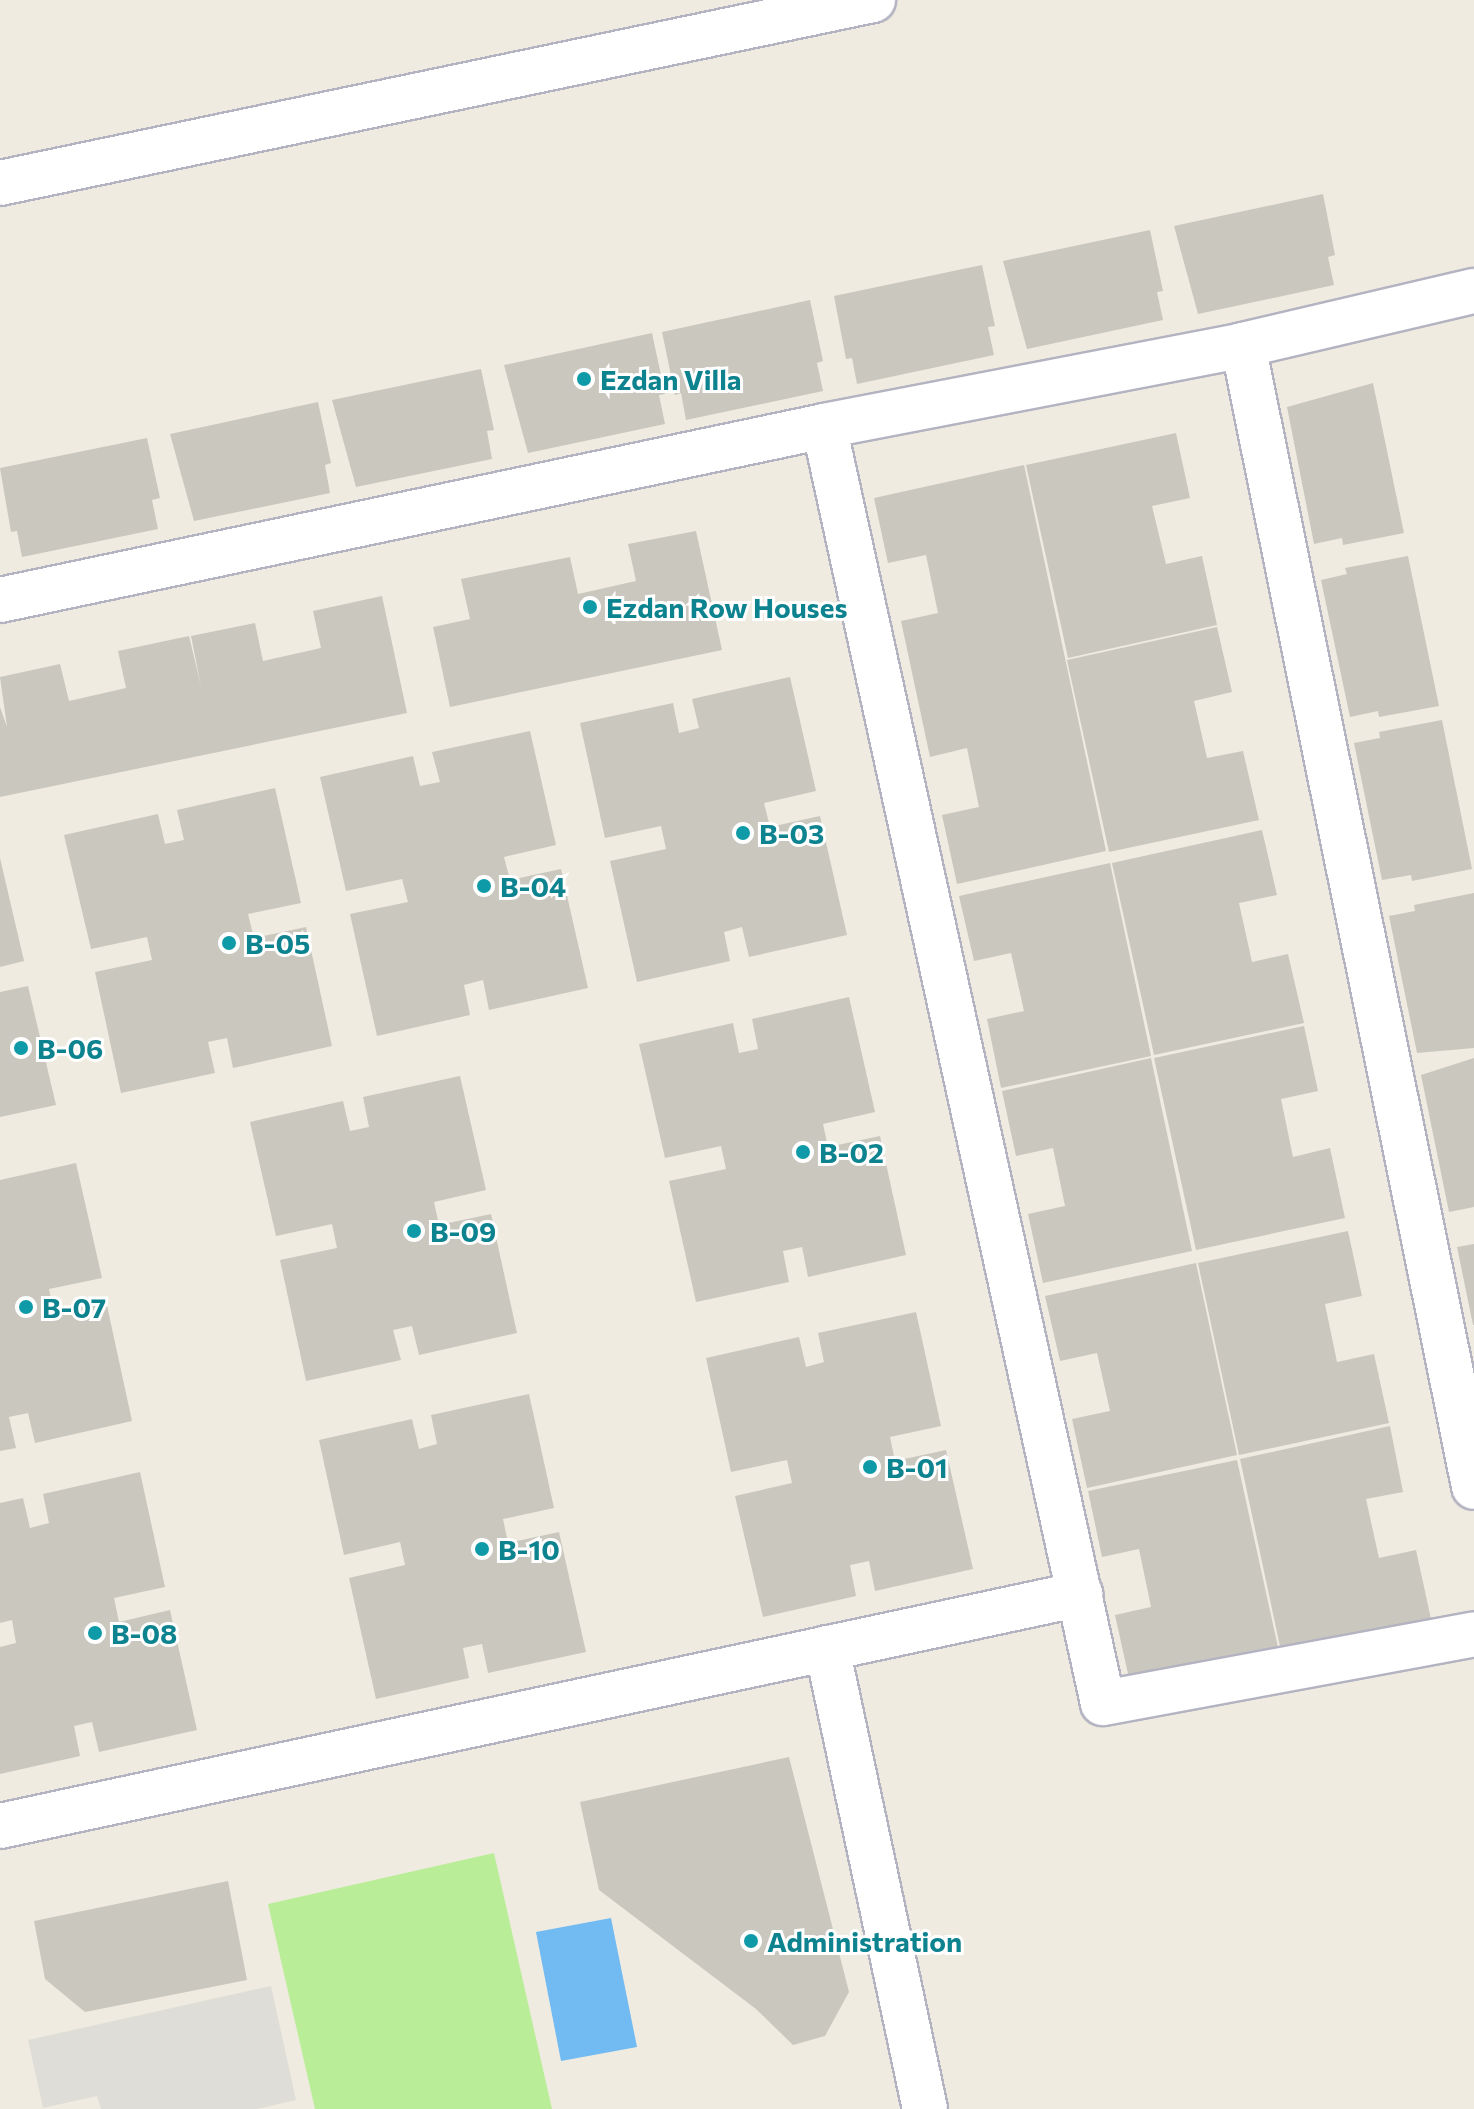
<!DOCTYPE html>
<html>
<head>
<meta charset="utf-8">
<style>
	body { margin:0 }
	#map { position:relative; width:1474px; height:2109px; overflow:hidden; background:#efebe0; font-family:Commissioner,sans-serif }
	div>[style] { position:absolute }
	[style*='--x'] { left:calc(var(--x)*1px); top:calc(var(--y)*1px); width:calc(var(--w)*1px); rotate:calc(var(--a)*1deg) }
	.pitch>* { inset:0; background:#baed97 }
	.plaza>* { inset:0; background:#dfddd7 }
	.water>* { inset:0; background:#71baf2 }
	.building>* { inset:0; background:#cac7bf }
	.roads { filter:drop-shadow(2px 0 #b3b3c1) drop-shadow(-2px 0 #b3b3c1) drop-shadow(0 2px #b3b3c1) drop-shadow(0 -2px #b3b3c1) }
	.minor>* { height:44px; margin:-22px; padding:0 22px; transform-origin:22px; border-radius:22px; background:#fff }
	.dots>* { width:22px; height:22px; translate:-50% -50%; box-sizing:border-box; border:4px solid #fff; border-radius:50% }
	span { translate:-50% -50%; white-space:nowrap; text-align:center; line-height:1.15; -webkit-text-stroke:6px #fff; paint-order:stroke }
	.culture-label { font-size:28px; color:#0d838f; font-weight:700 }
	.left { translate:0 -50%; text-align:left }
</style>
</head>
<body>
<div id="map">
	<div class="pitch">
		<div style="clip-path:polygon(494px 1853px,552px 2109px,315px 2109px,268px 1904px)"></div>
	</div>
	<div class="plaza">
		<div style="clip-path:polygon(271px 1986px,296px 2100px,257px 2109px,101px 2109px,97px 2096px,43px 2108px,28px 2040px)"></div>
	</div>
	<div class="water">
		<div style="clip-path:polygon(611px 1918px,637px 2047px,561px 2061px,536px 1932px)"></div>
	</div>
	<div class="building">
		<div style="clip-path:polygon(1323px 194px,1335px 255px,1328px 257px,1334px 285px,1198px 314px,1174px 226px)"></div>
		<div style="clip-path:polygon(1150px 230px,1163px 291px,1157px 292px,1163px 320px,1027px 349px,1003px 261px)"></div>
		<div style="clip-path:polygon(982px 265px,995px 326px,988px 327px,994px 355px,857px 384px,852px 358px,846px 359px,834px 296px)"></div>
		<div style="clip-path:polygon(810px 300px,823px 361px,817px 363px,823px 391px,686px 420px,681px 393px,675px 395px,662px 332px)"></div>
		<div style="clip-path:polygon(652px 333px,665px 394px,659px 395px,665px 424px,528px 453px,504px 365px)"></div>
		<div style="clip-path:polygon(481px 369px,494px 430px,487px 431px,492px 459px,356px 487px,332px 400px)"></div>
		<div style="clip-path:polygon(1373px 383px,1404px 533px,1343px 545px,1342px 538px,1314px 544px,1287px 407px)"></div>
		<div style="clip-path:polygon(318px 402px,331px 463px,325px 465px,330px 493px,194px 521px,170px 434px)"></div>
		<div style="clip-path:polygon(1176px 433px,1190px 498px,1152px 506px,1166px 564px,1202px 556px,1217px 625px,1068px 658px,1026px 465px)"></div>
		<div style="clip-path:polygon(147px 438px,160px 498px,152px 500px,158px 529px,22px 557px,17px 531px,11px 532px,0 468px)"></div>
		<div style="clip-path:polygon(1024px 465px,1106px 851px,957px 884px,942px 815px,979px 807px,967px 748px,930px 757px,901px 621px,938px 613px,926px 555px,888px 563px,874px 498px)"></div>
		<div style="clip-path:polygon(696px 531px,722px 650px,450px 707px,433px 627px,470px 619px,461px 579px,570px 557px,578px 594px,636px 581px,628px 544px)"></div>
		<div style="clip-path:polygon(1408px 556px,1439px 706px,1379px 717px,1378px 711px,1350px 717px,1321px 580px,1347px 574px,1345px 568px)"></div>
		<div style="clip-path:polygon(382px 596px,407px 713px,0 797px,0 707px,7px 727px,0 677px,60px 664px,69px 701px,126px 688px,118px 651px,189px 636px,201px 686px,191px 636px,255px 623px,263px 661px,321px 648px,313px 611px)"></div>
		<div style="clip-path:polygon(1217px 627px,1232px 692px,1194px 701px,1207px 758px,1243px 751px,1259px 820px,1109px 852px,1067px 660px)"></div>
		<div style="clip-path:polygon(790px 677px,816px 791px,764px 803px,770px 827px,820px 816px,847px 935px,749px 957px,742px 927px,724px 932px,730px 961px,637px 982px,610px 861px,666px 849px,661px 826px,605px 838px,580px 723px,673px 703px,679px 733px,699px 728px,692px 699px)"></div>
		<div style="clip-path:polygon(1442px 720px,1472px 869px,1412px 881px,1411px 875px,1382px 880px,1354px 743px,1380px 738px,1379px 732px)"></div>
		<div style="clip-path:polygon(530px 731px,556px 845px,504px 857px,510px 880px,561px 869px,588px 988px,489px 1010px,483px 980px,464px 985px,470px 1015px,377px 1036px,350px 914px,408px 902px,402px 879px,346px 891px,320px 777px,413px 756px,420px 786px,440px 782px,432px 752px)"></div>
		<div style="clip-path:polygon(275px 788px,301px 903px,248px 914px,254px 938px,306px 927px,332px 1046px,233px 1068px,227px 1038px,208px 1042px,215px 1073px,121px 1093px,95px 972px,152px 960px,147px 937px,91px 949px,64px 835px,158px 814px,165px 844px,184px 840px,177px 810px)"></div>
		<div style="clip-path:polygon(1262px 830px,1277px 895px,1239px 903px,1252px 962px,1288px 954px,1304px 1023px,1154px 1055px,1112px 863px)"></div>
		<div style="clip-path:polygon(0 858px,24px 961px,0 967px)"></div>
		<div style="clip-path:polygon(1110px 863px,1151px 1056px,1001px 1088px,987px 1019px,1024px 1011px,1011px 953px,974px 961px,959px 896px)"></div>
		<div style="clip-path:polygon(1474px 893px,1474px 1048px,1417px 1053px,1389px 916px,1415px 911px,1414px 905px)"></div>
		<div style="clip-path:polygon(28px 986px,56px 1105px,0 1117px,0 992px)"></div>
		<div style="clip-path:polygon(849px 997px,875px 1112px,823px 1124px,828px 1147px,880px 1136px,906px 1255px,808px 1277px,802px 1247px,783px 1251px,789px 1282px,696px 1302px,669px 1181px,726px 1169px,721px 1146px,665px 1158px,639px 1044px,733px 1023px,739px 1053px,758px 1049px,752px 1019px)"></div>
		<div style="clip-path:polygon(1304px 1026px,1318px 1091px,1281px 1099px,1293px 1157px,1330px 1148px,1345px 1218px,1196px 1250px,1154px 1058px)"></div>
		<div style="clip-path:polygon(1151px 1058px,1192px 1251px,1043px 1283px,1028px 1214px,1065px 1206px,1053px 1148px,1016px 1156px,1002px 1091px)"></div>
		<div style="clip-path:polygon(1474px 1058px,1474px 1207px,1449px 1212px,1421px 1075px)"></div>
		<div style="clip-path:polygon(460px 1076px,486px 1190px,434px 1202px,439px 1225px,491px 1214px,517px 1333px,419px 1355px,412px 1326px,393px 1330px,401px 1360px,306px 1381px,280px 1260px,337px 1248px,332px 1224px,276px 1236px,250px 1122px,343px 1101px,350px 1131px,369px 1127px,363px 1097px)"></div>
		<div style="clip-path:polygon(76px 1163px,102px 1278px,49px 1289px,54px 1313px,106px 1301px,132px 1421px,35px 1443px,28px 1413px,9px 1417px,16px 1448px,0 1451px,0 1180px)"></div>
		<div style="clip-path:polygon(1348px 1231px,1362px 1296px,1325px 1304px,1337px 1362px,1374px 1354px,1389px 1423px,1239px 1455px,1198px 1263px)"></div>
		<div style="clip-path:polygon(1474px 1244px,1474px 1325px,1473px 1325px,1457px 1247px)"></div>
		<div style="clip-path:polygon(1196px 1263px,1237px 1455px,1087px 1488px,1072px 1419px,1110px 1411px,1097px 1353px,1060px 1361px,1045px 1296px)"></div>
		<div style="clip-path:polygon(916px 1312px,941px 1426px,890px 1437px,895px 1461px,946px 1450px,973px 1569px,875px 1591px,869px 1561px,850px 1565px,856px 1596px,763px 1617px,735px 1496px,792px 1483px,787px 1460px,731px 1472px,706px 1358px,799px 1337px,806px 1367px,824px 1362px,818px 1333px)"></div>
		<div style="clip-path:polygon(529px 1394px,554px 1508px,503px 1519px,508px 1543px,559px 1532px,586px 1652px,488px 1673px,482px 1644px,463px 1648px,469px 1678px,376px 1699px,349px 1578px,405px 1565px,400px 1542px,344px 1555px,319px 1440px,412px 1419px,419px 1449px,437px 1444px,431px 1415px)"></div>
		<div style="clip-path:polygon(1390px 1426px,1403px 1492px,1366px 1499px,1379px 1558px,1416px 1550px,1431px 1619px,1281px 1651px,1240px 1459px)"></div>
		<div style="clip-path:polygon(1237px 1460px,1279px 1652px,1130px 1683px,1115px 1615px,1151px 1607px,1139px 1549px,1102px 1557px,1088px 1491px)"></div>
		<div style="clip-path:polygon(140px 1472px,165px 1587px,114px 1598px,119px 1622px,170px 1610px,197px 1730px,99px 1752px,92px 1722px,74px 1726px,80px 1756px,0 1774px,0 1647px,16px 1643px,12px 1620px,0 1623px,0 1503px,23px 1498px,30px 1528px,49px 1523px,43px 1494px)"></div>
		<div style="clip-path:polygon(789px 1757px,849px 1992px,825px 2036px,793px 2045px,756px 2009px,599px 1890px,580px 1802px)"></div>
		<div style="clip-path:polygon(228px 1881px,247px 1980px,85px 2012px,45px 1979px,34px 1921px)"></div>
	</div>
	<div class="roads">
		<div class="minor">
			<div style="--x:0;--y:183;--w:892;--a:-11.84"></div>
			<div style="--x:1243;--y:345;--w:1165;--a:78.56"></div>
			<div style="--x:824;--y:426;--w:1307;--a:77.68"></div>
			<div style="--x:1103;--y:1703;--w:377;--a:-10.5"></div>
			<div style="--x:0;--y:600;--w:842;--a:-11.92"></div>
			<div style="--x:824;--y:426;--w:427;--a:-10.9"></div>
			<div style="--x:1243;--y:345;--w:237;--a:-13.2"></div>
			<div style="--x:827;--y:1648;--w:471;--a:78"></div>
			<div style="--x:0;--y:1826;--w:1105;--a:-12.12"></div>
		</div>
	</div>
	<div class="dots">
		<div style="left:584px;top:379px;background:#0f9aa8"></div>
		<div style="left:590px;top:607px;background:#0f9aa8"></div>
		<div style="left:743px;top:833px;background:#0f9aa8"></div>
		<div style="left:484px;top:886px;background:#0f9aa8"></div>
		<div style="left:229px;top:943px;background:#0f9aa8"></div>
		<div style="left:21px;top:1048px;background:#0f9aa8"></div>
		<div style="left:803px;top:1152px;background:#0f9aa8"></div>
		<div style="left:414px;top:1231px;background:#0f9aa8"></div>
		<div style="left:26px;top:1307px;background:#0f9aa8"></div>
		<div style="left:870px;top:1467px;background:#0f9aa8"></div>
		<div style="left:482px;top:1549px;background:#0f9aa8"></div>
		<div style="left:95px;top:1633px;background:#0f9aa8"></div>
		<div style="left:751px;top:1941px;background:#0f9aa8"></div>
	</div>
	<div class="culture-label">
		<span class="left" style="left:600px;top:379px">Ezdan Villa</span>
		<span class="left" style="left:606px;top:607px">Ezdan Row Houses</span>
		<span class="left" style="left:759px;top:833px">B-03</span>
		<span class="left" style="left:500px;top:886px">B-04</span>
		<span class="left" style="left:245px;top:943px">B-05</span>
		<span class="left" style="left:37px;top:1048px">B-06</span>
		<span class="left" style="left:819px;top:1152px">B-02</span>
		<span class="left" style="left:430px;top:1231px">B-09</span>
		<span class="left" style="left:42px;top:1307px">B-07</span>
		<span class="left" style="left:886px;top:1467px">B-01</span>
		<span class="left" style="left:498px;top:1549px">B-10</span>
		<span class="left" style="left:111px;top:1633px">B-08</span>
		<span class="left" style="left:767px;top:1941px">Administration</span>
	</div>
</div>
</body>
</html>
